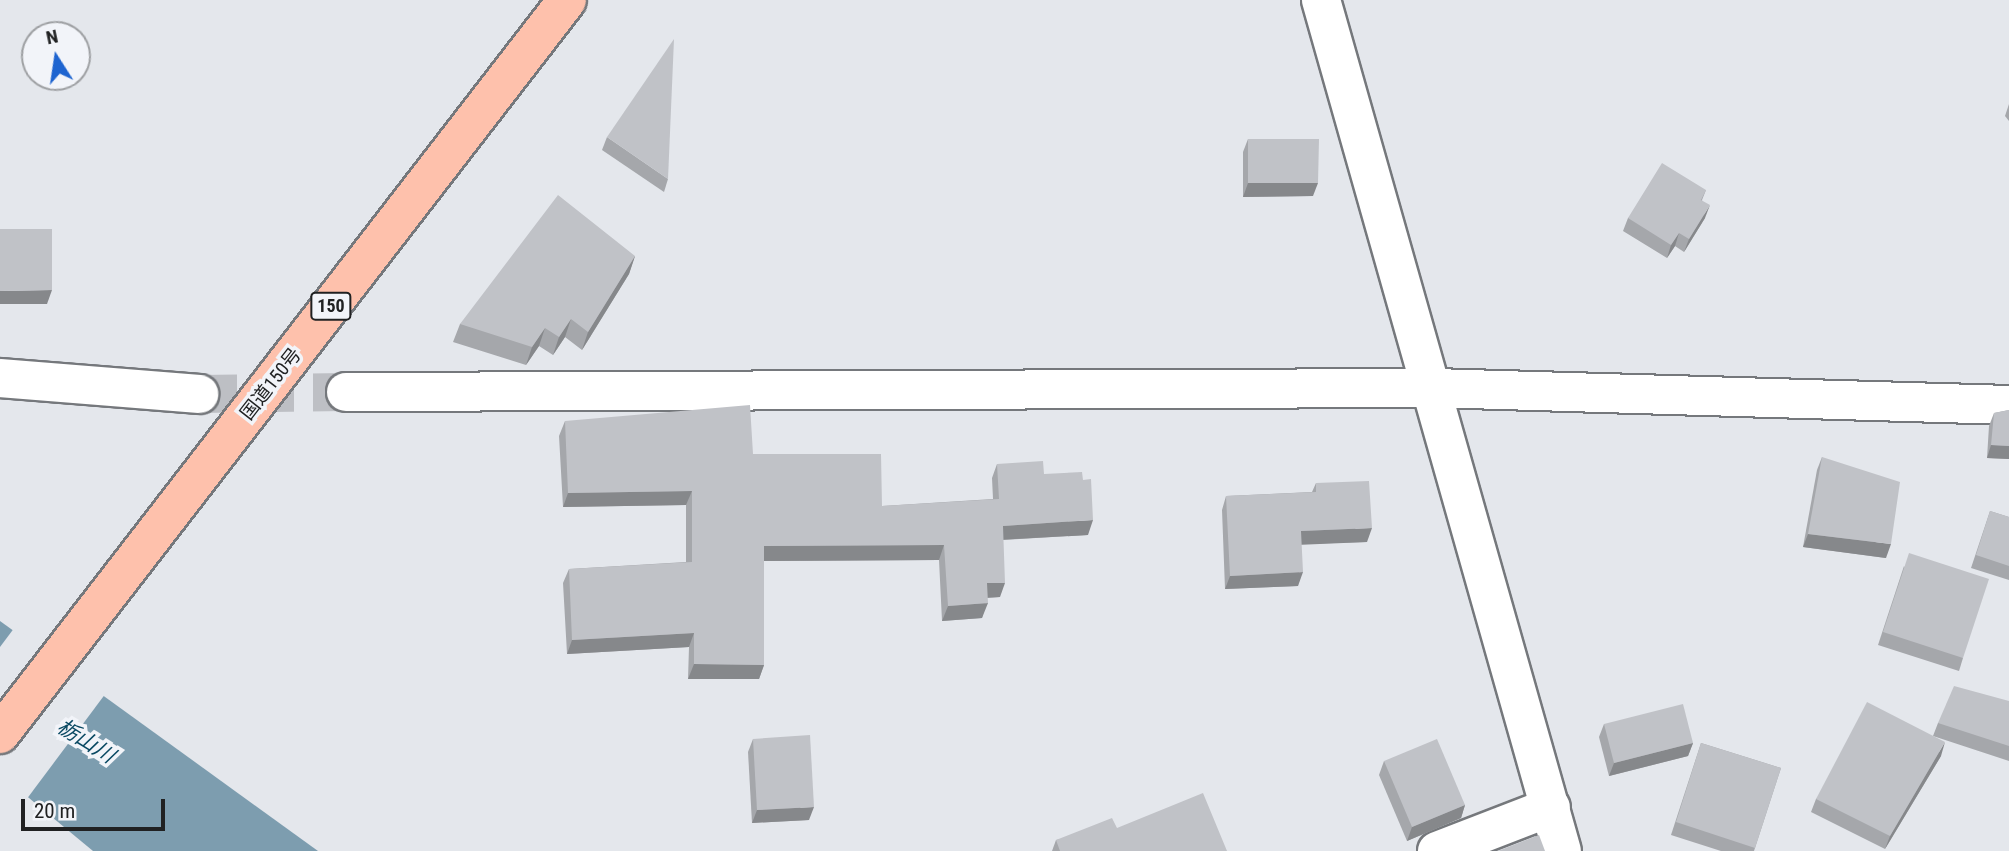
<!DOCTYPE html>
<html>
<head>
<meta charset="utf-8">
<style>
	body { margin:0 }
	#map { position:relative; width:2009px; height:851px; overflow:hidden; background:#e4e7ec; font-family:"Roboto Condensed","Noto Sans JP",sans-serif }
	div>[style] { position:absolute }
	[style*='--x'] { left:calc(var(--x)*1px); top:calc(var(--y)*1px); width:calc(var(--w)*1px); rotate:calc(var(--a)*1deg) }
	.water>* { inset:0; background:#7d9daf }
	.pier>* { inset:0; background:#e4e7ec }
	.minor-tunnel>* { height:38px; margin-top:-19px; transform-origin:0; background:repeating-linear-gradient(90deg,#bdbfc4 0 38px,transparent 0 57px) }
	.roads { filter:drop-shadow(2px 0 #75787c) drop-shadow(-2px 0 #75787c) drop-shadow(0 2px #75787c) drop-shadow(0 -2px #75787c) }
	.minor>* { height:38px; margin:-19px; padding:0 19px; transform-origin:19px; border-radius:19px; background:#fff }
	.highway>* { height:38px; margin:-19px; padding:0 19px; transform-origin:19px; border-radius:19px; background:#fec1ac }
	.wall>* { inset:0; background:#a5a7ab }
	.shaded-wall>* { inset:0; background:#86888b }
	.building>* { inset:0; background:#c0c2c7 }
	span { translate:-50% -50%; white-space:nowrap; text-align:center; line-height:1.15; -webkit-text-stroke:7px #f2f4f9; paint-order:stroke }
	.shield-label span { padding:2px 5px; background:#f2f4f9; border:2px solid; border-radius:5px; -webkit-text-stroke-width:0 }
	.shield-label { font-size:18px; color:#202122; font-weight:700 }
	.street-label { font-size:19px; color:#202122 }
	.water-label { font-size:21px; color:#0a4963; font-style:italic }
	.north { position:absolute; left:21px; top:21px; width:70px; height:70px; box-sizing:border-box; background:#f2f4f9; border:2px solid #9ea0a3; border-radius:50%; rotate:348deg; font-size:19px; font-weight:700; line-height:28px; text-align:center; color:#202122 }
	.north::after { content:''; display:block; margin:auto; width:24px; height:32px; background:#1e64d0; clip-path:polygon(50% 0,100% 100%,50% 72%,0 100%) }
	.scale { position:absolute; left:21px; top:799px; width:144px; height:32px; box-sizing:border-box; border:4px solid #202122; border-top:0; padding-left:9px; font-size:21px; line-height:24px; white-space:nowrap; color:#202122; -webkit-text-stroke:5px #f2f4f9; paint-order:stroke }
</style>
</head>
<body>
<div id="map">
	<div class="water">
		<div style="clip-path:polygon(0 621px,318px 851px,93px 851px,0 774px)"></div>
	</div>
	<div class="pier">
		<div style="clip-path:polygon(15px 627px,106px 693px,26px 800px,0 779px,0 647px)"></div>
	</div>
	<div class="minor-tunnel">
		<div style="--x:199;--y:394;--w:147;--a:-0.8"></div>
	</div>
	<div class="roads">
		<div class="minor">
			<div style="--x:1321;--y:0;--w:884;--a:74.19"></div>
			<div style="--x:0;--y:378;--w:200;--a:4.6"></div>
			<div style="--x:346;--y:392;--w:1087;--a:-0.21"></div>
			<div style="--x:1433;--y:388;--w:576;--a:1.69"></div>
			<div style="--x:1437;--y:851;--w:122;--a:-21.1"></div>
		</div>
		<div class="highway">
			<div style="--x:0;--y:734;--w:927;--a:-52.31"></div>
		</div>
	</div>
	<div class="wall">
		<div style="clip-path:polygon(2009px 104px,2009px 121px,2005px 116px)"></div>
		<div style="clip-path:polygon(607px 137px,668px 179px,664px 192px,602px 150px)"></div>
		<div style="clip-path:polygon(1248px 139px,1313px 196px,1243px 197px,1243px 152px)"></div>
		<div style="clip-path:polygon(1706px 190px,1702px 200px,1705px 218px,1684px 252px,1675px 246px,1667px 258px,1623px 231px,1628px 218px)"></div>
		<div style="clip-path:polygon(635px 256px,629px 274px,582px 350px,565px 337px,553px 355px,539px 346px,526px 365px,453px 342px,460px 324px)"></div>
		<div style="clip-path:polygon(2009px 410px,2009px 459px,1987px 458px,1989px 426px,1994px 413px)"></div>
		<div style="clip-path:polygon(565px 421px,753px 454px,882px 506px,993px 499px,992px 478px,997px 464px,1044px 474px,1088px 535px,1003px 540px,1000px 597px,987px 598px,982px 618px,942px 621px,939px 560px,764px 561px,764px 665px,759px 679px,688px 679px,689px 647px,567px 654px,563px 583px,569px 569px,686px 562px,686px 505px,563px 507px,559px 436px)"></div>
		<div style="clip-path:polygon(1822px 457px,1886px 558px,1803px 547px,1817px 470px)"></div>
		<div style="clip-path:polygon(1316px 483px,1367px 542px,1301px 544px,1298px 586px,1225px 589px,1222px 510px,1226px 496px,1312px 492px)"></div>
		<div style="clip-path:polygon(1990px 511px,2009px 517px,2009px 580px,1971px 568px)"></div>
		<div style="clip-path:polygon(1904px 566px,1963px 658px,1959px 671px,1878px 645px)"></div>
		<div style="clip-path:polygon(2009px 701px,2009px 761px,1933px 736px,1941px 756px,1885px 849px,1811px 812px,1816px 799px,1933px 736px,1938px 723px)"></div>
		<div style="clip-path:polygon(1604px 724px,1693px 743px,1688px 756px,1609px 776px,1599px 737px)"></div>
		<div style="clip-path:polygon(753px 739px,809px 820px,752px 823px,748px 752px)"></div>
		<div style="clip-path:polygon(1701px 743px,1781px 768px,1754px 851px,1721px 851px,1671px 835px)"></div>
		<div style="clip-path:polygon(1384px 761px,1465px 805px,1461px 818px,1407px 841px,1379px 775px)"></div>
		<div style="clip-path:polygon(1117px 828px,1227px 851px,1052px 851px,1056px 840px)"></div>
	</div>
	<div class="shaded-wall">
		<div style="clip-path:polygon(1248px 183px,1318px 183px,1313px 196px,1243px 197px)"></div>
		<div style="clip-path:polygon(1710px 205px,1705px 218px,1684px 252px,1689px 239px)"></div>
		<div style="clip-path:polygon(1679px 233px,1675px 246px,1667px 258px,1671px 245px)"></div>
		<div style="clip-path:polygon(635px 256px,629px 274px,582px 350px,588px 332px)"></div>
		<div style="clip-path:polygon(52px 290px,47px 304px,0 304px,0 291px)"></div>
		<div style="clip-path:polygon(571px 319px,565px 337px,553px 355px,559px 337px)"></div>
		<div style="clip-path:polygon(545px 328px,539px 346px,526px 365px,532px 347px)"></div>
		<div style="clip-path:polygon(1991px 445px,2009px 446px,2009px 459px,1987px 458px)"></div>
		<div style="clip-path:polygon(692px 491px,686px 505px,563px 507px,568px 493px)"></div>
		<div style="clip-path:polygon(1093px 520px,1088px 535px,997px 540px,1003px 526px)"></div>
		<div style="clip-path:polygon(1372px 528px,1367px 542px,1296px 545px,1301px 531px)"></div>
		<div style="clip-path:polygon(1808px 534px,1891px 544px,1886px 558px,1803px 547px)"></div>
		<div style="clip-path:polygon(944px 545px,939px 560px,759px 561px,764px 546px)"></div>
		<div style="clip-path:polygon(1303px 572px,1298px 586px,1225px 589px,1230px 576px)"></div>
		<div style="clip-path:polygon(987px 583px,1005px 583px,1000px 597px,981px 598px)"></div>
		<div style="clip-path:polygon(988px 603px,982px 618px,942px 621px,948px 606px)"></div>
		<div style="clip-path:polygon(694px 633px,689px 647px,567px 654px,572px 640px)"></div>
		<div style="clip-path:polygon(694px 664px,764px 665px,759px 679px,688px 679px)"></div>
		<div style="clip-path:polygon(1945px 742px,1941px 756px,1885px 849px,1890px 836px)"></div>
		<div style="clip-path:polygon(1693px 743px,1688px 756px,1609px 776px,1614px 763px)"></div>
		<div style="clip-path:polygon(1465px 805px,1461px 818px,1407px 841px,1412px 827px)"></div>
		<div style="clip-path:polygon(814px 807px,809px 820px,752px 823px,757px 810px)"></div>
	</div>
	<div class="building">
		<div style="clip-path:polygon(674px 39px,668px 179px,607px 137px)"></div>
		<div style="clip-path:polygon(1248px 139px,1319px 139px,1318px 183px,1248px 183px)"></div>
		<div style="clip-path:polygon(1662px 163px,1706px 190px,1701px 200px,1710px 205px,1689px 239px,1679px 233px,1671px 245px,1628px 218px)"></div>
		<div style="clip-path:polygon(558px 195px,635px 256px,588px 332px,571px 319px,559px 337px,545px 328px,532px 347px,460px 324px)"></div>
		<div style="clip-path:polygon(0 229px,52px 229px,52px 290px,0 291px)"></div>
		<div style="clip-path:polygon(750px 405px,753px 454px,881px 454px,882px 506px,999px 499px,997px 464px,1043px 461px,1044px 474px,1082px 472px,1083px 480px,1091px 479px,1093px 520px,1003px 526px,1005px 583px,987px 583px,988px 603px,948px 606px,944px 545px,764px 546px,764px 665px,694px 664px,694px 633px,572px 640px,569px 569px,692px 562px,692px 491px,568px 493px,565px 421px)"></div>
		<div style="clip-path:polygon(2009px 410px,2009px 446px,1991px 445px,1994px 413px)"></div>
		<div style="clip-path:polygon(1822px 457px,1900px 482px,1891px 544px,1808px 534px)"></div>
		<div style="clip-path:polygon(1369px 481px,1372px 528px,1301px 531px,1303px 572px,1230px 576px,1226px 496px,1316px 492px,1316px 483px)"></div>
		<div style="clip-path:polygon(1990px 511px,2009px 517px,2009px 566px,1976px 555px)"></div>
		<div style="clip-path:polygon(1909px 553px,1989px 579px,1963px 658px,1883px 632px)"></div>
		<div style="clip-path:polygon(1954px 686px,2009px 701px,2009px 746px,1938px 723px)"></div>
		<div style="clip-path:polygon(1867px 702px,1945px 742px,1890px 836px,1816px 799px)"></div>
		<div style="clip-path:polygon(1683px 704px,1693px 743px,1614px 763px,1604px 724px)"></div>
		<div style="clip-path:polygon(810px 735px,814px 807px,757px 810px,753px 739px)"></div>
		<div style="clip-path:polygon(1437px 739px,1465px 805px,1412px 827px,1384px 761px)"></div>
		<div style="clip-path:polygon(1701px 743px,1781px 768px,1755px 848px,1676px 822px)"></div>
		<div style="clip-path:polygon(1203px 793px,1227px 851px,1060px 851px,1056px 840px,1112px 818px,1117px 828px)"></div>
		<div style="clip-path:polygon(1539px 835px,1545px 851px,1498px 851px)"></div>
	</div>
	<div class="shield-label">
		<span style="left:331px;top:306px">150</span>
	</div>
	<div class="street-label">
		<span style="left:271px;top:384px;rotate:-52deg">国道150号</span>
	</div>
	<div class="water-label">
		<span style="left:86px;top:741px;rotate:32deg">栃山川</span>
	</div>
	<div class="north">N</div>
	<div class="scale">20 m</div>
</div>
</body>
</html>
